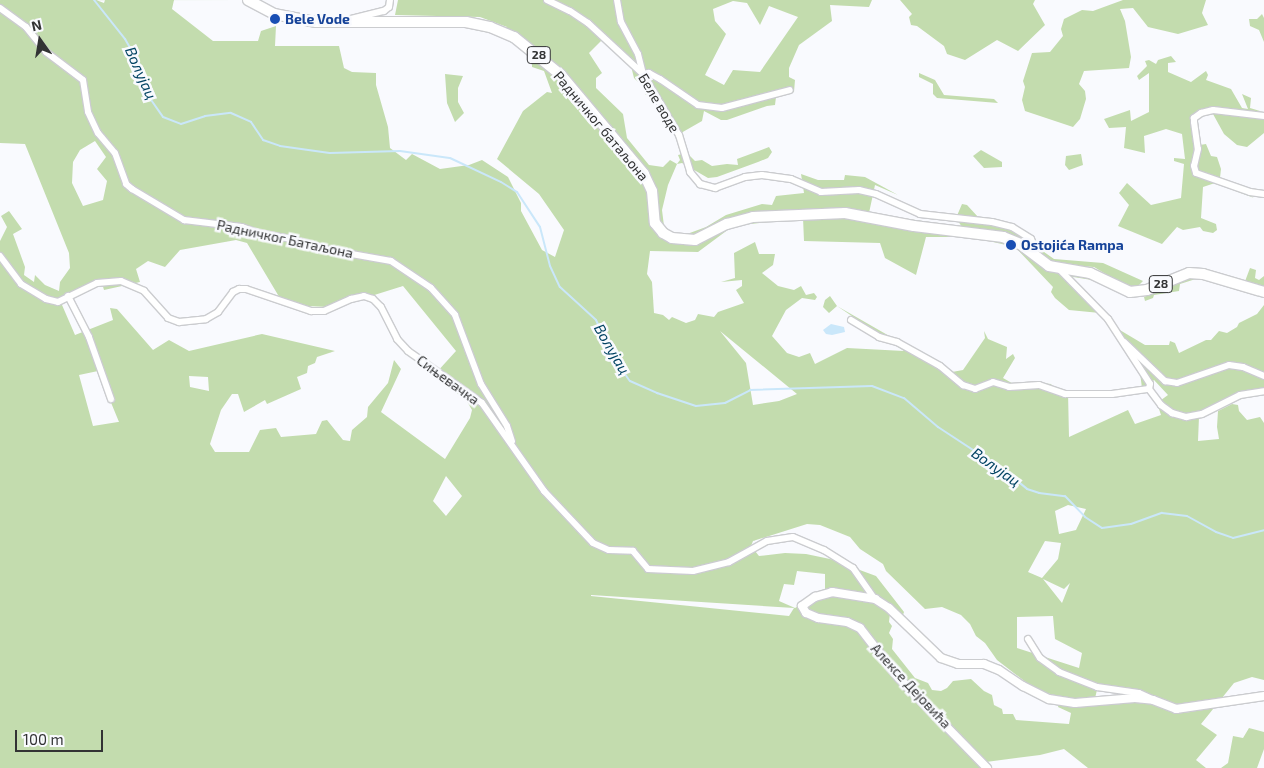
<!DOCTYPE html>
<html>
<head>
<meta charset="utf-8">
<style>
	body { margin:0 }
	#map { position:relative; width:1264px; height:768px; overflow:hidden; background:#f9fafe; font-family:"Exo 2",sans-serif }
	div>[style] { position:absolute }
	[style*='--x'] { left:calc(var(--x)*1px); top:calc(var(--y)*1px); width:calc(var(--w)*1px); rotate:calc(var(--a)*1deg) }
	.green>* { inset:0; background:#c3dcae }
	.water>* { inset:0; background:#cae7fa }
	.stream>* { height:2px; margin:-1px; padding:0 1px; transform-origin:1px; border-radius:1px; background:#cae7fa }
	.roads { filter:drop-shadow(1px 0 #cbcccf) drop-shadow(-1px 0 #cbcccf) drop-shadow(0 1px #cbcccf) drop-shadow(0 -1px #cbcccf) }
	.minor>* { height:6px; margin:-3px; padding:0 3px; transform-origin:3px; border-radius:3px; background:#fff }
	.tertiary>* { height:8px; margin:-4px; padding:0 4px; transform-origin:4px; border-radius:4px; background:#fff }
	.primary>* { height:10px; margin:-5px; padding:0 5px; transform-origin:5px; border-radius:5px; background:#fff }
	.dots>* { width:14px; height:14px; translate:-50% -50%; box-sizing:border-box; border:2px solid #f9fafe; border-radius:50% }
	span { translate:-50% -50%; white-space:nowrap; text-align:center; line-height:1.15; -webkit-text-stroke:5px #f9fafe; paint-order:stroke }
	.shield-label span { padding:1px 4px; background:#f9fafe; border:1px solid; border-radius:4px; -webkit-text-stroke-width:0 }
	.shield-label { font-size:12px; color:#323334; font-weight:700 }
	.transit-label { font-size:14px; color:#164399; font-weight:700 }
	.left { translate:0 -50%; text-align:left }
	.street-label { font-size:14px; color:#323334 }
	.water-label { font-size:15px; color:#034463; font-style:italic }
	.north { position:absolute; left:15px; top:15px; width:50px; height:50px; -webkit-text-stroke:4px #f9fafe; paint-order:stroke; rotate:347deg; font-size:14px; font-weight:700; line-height:20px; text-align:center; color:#323334 }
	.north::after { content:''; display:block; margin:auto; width:18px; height:22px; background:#323334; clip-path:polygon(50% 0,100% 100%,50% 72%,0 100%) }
	.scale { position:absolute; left:15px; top:730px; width:88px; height:22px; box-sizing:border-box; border:2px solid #323334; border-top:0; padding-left:6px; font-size:15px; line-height:18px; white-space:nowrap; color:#323334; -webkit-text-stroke:4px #f9fafe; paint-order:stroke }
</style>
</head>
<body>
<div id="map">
	<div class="green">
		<div style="clip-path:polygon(evenodd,0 0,96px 0,104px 3px,105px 0,174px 0,172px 9px,213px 41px,258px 41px,261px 31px,276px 26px,275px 46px,339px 46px,344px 68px,352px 72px,376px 73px,376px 85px,388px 127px,390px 148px,406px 160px,412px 154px,440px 169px,469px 165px,482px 160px,508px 177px,521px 203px,521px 211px,542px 250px,555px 257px,564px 230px,539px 194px,497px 159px,523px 111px,547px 92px,552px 93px,544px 71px,532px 67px,532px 55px,492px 28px,507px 27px,480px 17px,395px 15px,398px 0,872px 0,869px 7px,830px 5px,832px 21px,799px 45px,789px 68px,789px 77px,795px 80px,794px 92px,776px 97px,775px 105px,767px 106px,727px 120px,721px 120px,704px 111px,702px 121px,681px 133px,666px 112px,661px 112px,659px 103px,652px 94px,649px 97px,645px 94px,650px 90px,645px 81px,638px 82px,634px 78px,632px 70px,641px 69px,639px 64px,605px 37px,589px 53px,602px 73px,596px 78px,596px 88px,623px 114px,627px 138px,649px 165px,663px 167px,670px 160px,677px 164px,680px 160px,678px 155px,687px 153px,695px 161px,702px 160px,712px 166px,727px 164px,738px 165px,737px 159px,769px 147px,772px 152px,768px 158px,758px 162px,717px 177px,708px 178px,682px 163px,677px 164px,668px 185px,662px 210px,664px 226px,674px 234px,687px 234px,706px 227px,726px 215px,762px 204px,772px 205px,776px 196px,804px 193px,801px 174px,818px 180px,844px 180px,845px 175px,865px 177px,898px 195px,875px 185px,869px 213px,962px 227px,956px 218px,962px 204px,967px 205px,979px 218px,1022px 230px,1037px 247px,1054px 259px,1103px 263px,1143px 281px,1137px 287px,1124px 285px,1094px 267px,1063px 265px,1078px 274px,1098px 281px,1067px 276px,1100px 313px,1069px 310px,1055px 298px,1051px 292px,1053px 287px,1015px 247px,971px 237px,926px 237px,916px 275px,885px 258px,880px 243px,804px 241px,803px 218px,733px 226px,698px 252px,650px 251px,647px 274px,652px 282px,654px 313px,663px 315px,669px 320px,672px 317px,686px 323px,695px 320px,698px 314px,714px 317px,718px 312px,744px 303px,736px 290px,742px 286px,742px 280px,721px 282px,735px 278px,734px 253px,755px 242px,759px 254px,775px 254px,773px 265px,762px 273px,778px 286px,794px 290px,801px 286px,806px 295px,814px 293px,817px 297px,815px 300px,802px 298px,786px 310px,772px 336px,787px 353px,799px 357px,810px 353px,815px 364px,847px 348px,904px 351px,837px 306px,829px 313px,823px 307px,825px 300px,830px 296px,837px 306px,952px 372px,963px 370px,985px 338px,984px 331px,988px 339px,1007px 347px,1006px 359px,1013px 354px,1015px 358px,1003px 378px,1017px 386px,1031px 382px,1051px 384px,1053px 387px,1068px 392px,1069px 437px,1128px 410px,1135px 424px,1161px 415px,1157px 403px,1168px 395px,1154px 380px,1147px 388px,1142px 388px,1140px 373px,1108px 323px,1145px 345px,1169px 345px,1170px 341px,1175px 343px,1179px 353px,1206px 340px,1211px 340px,1219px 331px,1227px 333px,1237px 327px,1239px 323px,1257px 314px,1264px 305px,1264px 395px,1254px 395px,1223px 405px,1199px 417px,1198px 441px,1219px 439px,1217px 427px,1218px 411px,1232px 404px,1238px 405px,1239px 411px,1247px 420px,1260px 417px,1264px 423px,1264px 680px,1252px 677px,1234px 683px,1201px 724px,1217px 735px,1196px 760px,1206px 768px,1088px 768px,1064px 749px,1040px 755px,986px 762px,990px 768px,0 768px,0 241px,7px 227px,1px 216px,9px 211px,22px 229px,13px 234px,25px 267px,24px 275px,34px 282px,35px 275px,45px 285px,59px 291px,60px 282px,70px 268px,69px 253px,25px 144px,0 143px,0 0,733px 1px,747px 3px,760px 25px,769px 6px,798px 17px,760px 72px,733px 70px,724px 85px,705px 75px,726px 34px,715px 21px,713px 9px,733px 1px,0 0,95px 141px,106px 157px,97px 169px,107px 181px,103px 200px,83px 206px,72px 183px,73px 162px,80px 150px,95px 141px,0 0,236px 240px,247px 243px,284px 305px,329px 307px,336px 310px,352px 302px,403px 286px,456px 351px,436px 373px,417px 361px,431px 375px,466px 400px,472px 410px,470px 418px,445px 459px,381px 412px,401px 369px,394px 360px,388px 383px,368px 407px,367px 417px,352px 430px,350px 441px,343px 440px,327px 420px,322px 421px,316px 434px,281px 437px,276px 428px,260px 430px,249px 452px,215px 452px,210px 444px,221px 410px,232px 394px,238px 394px,244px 412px,265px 400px,267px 404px,301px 389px,297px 377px,307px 373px,308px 366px,315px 363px,317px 357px,335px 351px,262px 334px,189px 351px,169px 340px,153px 350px,117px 309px,110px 308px,113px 320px,75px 335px,59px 298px,101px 280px,104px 290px,140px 282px,136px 269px,148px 261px,165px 267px,180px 250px,236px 240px,0 0,720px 331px,797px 394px,779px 401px,753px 405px,746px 363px,720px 331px,0 0,98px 371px,119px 422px,118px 422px,93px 426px,79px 375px,98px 371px,0 0,189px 376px,208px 377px,209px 391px,190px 387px,189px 376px,0 0,446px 476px,462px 496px,446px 516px,433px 501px,446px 476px,0 0,1068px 505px,1086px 509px,1076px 530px,1059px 534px,1055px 511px,1068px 505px,0 0,807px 524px,820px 525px,850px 537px,860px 549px,883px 564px,886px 571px,925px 609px,942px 607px,961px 615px,970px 624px,976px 636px,985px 643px,997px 660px,1036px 690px,1072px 700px,1095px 698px,1098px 686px,1131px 688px,1174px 705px,1216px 702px,1191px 712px,1175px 713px,1159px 705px,1133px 702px,1059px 703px,1058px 707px,1071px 713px,1069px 724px,1016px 720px,1013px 714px,1003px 714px,1002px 709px,994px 705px,992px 695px,984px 691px,971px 679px,953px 681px,947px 688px,941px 691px,932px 690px,928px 683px,915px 678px,892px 649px,893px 639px,889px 633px,892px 626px,889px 622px,890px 613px,869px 595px,875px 594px,902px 618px,904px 612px,876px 576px,830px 559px,806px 554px,785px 553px,759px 556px,751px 546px,753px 541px,807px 524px,0 0,1045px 541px,1061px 543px,1058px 559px,1042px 578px,1028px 572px,1045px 541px,0 0,797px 571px,825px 574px,825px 591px,795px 608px,779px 601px,784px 584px,794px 585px,797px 571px,0 0,1043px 579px,1064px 589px,1070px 583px,1062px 603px,1043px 579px,0 0,591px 596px,591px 595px,794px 608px,789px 616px,591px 596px,0 0,1053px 616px,1055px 639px,1082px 653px,1079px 668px,1017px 648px,1017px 617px,1053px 616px)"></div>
		<div style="clip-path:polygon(900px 0,1035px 0,1033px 4px,1045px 25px,1018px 51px,997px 40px,965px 60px,947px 54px,944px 46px,917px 26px,911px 25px,909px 17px,912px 14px)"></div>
		<div style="clip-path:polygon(1123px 0,1206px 0,1202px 13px,1208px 25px,1178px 34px,1148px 27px,1133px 8px,1120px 9px,1125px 21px,1131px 57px,1129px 68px,1084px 71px,1079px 84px,1085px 91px,1086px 99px,1080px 119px,1073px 127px,1025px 111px,1022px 100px,1025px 87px,1023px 81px,1032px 53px,1050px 52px,1063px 36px,1061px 29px,1064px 19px,1082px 10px,1093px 11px)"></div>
		<div style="clip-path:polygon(1262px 14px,1264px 18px,1264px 42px,1259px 30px,1250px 26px,1249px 19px,1257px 19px)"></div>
		<div style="clip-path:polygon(1171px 56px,1176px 62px,1168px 63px,1168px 72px,1191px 82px,1206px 71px,1208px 75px,1206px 80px,1231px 89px,1242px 108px,1248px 109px,1242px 94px,1251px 98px,1250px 108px,1260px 111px,1260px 119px,1264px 118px,1264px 133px,1247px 147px,1237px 145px,1224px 134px,1213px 114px,1202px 115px,1198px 118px,1195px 124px,1200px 145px,1206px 144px,1211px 156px,1217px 157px,1221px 169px,1220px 178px,1254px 198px,1215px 183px,1203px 187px,1201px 218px,1216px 224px,1217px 230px,1213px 233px,1203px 231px,1200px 227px,1183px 230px,1177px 227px,1162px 244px,1118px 226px,1129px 205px,1119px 193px,1127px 183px,1151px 205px,1181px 198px,1184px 164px,1174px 161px,1174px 158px,1185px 159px,1182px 134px,1166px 129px,1144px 136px,1145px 153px,1124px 148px,1126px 127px,1109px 128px,1104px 119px,1130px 110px,1131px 121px,1149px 112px,1149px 73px,1139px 80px,1137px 76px,1147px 66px,1145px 61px,1149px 60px,1156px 64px,1158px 60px)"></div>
		<div style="clip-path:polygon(919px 73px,935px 80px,944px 95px,994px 99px,998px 103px,937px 98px,933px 94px,933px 84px,919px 77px)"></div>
		<div style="clip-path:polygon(445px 74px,463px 76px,458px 88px,458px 102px,464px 113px,455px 122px,447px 103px)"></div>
		<div style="clip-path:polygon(981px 150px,1002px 162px,1002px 167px,984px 168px,973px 156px)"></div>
		<div style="clip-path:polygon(1081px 154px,1083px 165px,1069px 170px,1065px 165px,1066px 156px)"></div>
		<div style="clip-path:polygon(1250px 268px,1256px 270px,1255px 278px,1259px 280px,1264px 276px,1264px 289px,1244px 284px)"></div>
		<div style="clip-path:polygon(1190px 277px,1202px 277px,1180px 284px,1179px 291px,1154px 295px,1153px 298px,1145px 301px,1144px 297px)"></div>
		<div style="clip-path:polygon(1249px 728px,1264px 732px,1264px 749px,1257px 768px,1221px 768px,1228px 763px,1233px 736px,1243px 738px)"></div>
	</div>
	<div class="water">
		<div style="clip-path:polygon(831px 324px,844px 327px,845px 332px,832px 335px,826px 334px,823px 330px)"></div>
	</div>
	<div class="stream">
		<div style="--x:94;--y:0;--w:50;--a:51.5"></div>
		<div style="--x:125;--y:39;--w:30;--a:60"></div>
		<div style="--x:140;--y:65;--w:33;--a:74"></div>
		<div style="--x:149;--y:97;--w:24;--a:55"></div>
		<div style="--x:163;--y:117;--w:19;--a:21"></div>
		<div style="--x:181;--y:124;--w:25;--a:-18"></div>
		<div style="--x:205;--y:116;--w:26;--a:-7"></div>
		<div style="--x:231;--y:113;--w:22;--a:24"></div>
		<div style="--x:251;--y:122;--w:22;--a:56"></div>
		<div style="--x:263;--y:140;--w:18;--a:19"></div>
		<div style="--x:280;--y:146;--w:50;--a:8"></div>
		<div style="--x:330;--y:153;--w:70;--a:-1.6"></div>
		<div style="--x:400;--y:151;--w:50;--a:8"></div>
		<div style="--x:450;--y:158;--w:56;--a:25.2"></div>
		<div style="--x:501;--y:182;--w:19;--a:32"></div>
		<div style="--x:517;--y:192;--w:42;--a:56.7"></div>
		<div style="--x:540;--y:227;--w:40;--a:75.6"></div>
		<div style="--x:550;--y:266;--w:23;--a:65"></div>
		<div style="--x:560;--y:287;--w:49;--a:42.5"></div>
		<div style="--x:596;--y:320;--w:41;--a:65.3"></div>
		<div style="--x:613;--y:357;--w:29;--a:55"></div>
		<div style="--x:630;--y:381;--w:30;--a:24"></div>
		<div style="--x:657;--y:393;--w:41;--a:18.4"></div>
		<div style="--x:696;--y:406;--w:29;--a:-6"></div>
		<div style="--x:725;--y:403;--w:28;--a:-27"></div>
		<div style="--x:750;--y:390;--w:122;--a:-1.9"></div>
		<div style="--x:872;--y:386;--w:34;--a:21"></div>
		<div style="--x:904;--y:398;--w:45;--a:40.5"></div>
		<div style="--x:938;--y:427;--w:80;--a:33.3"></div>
		<div style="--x:1005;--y:471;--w:28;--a:39"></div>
		<div style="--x:1027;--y:489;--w:13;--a:18"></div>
		<div style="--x:1039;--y:493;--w:26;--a:7"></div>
		<div style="--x:1065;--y:496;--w:29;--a:46"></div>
		<div style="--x:1085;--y:517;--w:20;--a:33"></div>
		<div style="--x:1102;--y:528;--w:29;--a:-8"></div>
		<div style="--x:1131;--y:524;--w:33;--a:-20"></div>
		<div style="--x:1162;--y:513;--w:25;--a:7"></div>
		<div style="--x:1187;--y:516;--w:33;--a:29"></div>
		<div style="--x:1216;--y:532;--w:18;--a:19"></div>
		<div style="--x:1233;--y:538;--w:32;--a:-14"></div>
	</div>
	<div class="roads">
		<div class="minor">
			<div style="--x:547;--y:0;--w:25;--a:26"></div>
			<div style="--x:570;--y:11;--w:22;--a:34"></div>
			<div style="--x:588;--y:23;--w:75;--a:42.8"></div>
			<div style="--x:643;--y:74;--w:71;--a:59.5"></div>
			<div style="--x:679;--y:135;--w:39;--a:73"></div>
			<div style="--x:690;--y:172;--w:16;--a:50"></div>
			<div style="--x:700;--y:184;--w:16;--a:15"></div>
			<div style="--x:715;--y:188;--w:32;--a:-20"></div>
			<div style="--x:745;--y:177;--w:17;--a:-7"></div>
			<div style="--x:762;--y:175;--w:29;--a:8"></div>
			<div style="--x:791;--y:179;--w:33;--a:23"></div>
			<div style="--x:821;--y:192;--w:38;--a:-3"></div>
			<div style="--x:859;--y:190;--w:17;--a:13"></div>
			<div style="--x:876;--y:194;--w:48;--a:24.4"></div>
			<div style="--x:920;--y:214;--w:72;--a:6.3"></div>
			<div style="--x:992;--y:222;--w:21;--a:14"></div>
			<div style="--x:1012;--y:227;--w:22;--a:32"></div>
			<div style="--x:1031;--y:239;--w:10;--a:66"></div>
			<div style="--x:1035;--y:248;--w:6;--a:108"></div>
			<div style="--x:617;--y:0;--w:22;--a:80"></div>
			<div style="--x:621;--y:22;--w:36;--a:62"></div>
			<div style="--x:638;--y:54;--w:21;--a:76"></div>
			<div style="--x:643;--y:74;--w:6;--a:-9"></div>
			<div style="--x:649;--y:73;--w:13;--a:29"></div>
			<div style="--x:660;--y:79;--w:46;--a:34.4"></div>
			<div style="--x:698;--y:105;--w:24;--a:7"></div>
			<div style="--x:722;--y:108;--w:70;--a:-14.8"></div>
			<div style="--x:0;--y:8;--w:32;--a:36"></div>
			<div style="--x:26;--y:27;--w:32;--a:51"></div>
			<div style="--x:46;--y:52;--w:46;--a:37.1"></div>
			<div style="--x:83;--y:80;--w:32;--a:81"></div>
			<div style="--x:88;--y:112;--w:23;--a:65"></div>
			<div style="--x:98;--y:133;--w:26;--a:50"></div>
			<div style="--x:115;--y:153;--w:33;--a:70"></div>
			<div style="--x:126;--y:184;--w:8;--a:40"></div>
			<div style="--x:132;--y:189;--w:61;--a:30.8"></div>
			<div style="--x:184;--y:220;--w:58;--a:6.9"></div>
			<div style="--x:242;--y:227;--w:17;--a:21"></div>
			<div style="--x:258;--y:233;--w:34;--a:10"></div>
			<div style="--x:291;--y:239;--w:40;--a:16"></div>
			<div style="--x:329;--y:250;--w:63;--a:10.1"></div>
			<div style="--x:391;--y:261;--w:48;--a:34"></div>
			<div style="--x:431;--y:288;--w:36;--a:48"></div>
			<div style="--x:455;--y:315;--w:74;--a:69.4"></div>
			<div style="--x:481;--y:384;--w:49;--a:58.2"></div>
			<div style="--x:507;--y:426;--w:16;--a:72"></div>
			<div style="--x:351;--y:19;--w:34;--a:-14"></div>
			<div style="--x:384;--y:11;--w:6;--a:-39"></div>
			<div style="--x:389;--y:7;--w:7;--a:-82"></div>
			<div style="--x:1264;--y:116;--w:51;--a:-173.3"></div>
			<div style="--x:1213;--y:110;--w:12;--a:166"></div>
			<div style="--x:1201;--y:113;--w:9;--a:144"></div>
			<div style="--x:1194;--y:118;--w:4;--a:90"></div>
			<div style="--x:1194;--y:122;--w:27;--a:82"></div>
			<div style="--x:1198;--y:149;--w:17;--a:103"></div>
			<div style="--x:1194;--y:166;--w:7;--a:74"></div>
			<div style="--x:1196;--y:173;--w:57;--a:19.4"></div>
			<div style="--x:1250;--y:192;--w:14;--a:8"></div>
			<div style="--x:0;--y:256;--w:35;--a:53"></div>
			<div style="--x:21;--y:284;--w:29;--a:31"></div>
			<div style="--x:46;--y:299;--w:12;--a:14"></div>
			<div style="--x:58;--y:302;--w:43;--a:-26"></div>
			<div style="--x:97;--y:283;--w:24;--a:-5"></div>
			<div style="--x:121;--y:281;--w:25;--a:23"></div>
			<div style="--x:144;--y:291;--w:36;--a:48"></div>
			<div style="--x:168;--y:318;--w:12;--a:20"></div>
			<div style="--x:179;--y:322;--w:27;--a:-6"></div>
			<div style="--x:206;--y:319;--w:14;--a:-30"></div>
			<div style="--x:218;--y:312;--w:25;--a:-53"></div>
			<div style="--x:233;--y:292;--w:7;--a:-27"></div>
			<div style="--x:239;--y:289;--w:7;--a:0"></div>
			<div style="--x:246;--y:289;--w:69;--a:18.7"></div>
			<div style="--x:311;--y:311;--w:13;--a:0"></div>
			<div style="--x:324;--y:311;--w:30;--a:-24"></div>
			<div style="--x:351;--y:299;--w:13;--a:-13"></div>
			<div style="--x:364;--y:296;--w:9;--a:18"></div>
			<div style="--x:373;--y:299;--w:11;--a:45"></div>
			<div style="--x:381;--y:307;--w:36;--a:63"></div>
			<div style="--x:397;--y:339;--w:16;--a:47"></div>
			<div style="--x:408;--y:351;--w:90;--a:35.1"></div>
			<div style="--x:482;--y:403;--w:108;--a:54.8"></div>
			<div style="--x:544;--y:491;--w:71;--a:46.7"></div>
			<div style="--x:593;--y:543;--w:17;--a:24"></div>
			<div style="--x:609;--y:550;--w:24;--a:2"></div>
			<div style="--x:633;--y:551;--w:23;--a:50"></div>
			<div style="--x:648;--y:569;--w:45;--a:2.5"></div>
			<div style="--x:693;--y:571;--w:37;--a:-14"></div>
			<div style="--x:729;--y:562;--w:43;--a:-28.9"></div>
			<div style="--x:767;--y:541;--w:26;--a:-9"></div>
			<div style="--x:793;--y:537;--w:34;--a:23"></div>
			<div style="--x:824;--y:550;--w:34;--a:32"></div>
			<div style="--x:853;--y:568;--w:38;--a:55"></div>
			<div style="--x:1059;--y:269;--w:70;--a:45.6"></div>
			<div style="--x:1108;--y:319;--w:77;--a:57.1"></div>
			<div style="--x:1150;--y:384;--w:5;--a:101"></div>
			<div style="--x:68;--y:296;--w:46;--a:62.9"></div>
			<div style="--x:89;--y:337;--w:66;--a:70.5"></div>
			<div style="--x:851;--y:320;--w:33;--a:31"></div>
			<div style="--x:879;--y:337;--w:19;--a:16"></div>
			<div style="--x:897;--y:342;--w:49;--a:29.2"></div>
			<div style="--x:940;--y:366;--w:30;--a:40"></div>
			<div style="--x:963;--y:385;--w:13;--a:18"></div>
			<div style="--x:975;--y:389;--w:19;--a:-21"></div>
			<div style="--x:993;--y:382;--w:17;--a:17"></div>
			<div style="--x:1009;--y:387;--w:30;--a:-4"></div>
			<div style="--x:1039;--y:385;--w:28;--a:19"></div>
			<div style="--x:1065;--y:394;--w:47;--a:0"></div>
			<div style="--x:1112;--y:394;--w:37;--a:-8"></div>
			<div style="--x:1124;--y:342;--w:57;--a:43.6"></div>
			<div style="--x:1165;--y:381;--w:12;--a:9"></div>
			<div style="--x:1177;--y:383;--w:55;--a:-19.1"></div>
			<div style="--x:1229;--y:365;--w:14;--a:8"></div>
			<div style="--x:1243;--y:367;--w:23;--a:23"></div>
			<div style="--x:1149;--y:389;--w:20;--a:53"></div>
			<div style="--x:1161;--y:405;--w:14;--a:36"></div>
			<div style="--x:1172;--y:413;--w:15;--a:16"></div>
			<div style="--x:1186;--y:417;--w:16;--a:-11"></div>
			<div style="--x:1202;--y:414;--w:42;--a:-26.6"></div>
			<div style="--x:1240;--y:395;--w:24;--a:-9"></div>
			<div style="--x:1028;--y:639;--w:22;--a:58"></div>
			<div style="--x:1040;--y:658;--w:24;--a:36"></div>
			<div style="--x:1059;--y:672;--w:41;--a:21.5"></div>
			<div style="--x:1097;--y:687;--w:42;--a:8.1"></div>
			<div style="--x:1139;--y:693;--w:12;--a:24"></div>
		</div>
		<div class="tertiary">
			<div style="--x:987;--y:768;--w:127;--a:-134.4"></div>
			<div style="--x:898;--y:677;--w:62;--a:-127.8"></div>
			<div style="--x:860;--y:628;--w:14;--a:-155"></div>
			<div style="--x:847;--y:622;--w:29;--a:-172"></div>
			<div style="--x:818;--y:618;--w:13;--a:-157"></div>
			<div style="--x:806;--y:613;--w:8;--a:-120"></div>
			<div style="--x:802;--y:606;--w:16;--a:-35"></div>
			<div style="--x:815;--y:597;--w:18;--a:-16"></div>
			<div style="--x:832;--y:592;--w:44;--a:9.2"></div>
			<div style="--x:875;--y:599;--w:17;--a:33"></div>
			<div style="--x:889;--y:608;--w:72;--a:43.9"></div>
			<div style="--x:941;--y:658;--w:18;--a:19"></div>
			<div style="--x:958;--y:664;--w:26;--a:0"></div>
			<div style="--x:984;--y:664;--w:16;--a:22"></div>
			<div style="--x:999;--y:670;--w:29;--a:34"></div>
			<div style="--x:1023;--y:686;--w:29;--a:27"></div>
			<div style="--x:1049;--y:699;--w:26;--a:9"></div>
			<div style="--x:1075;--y:703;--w:60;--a:-4.8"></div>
			<div style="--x:1135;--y:698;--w:18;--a:6"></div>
			<div style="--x:1153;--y:700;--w:25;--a:21"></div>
			<div style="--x:1176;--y:709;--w:89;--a:-8.4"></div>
		</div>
		<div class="primary">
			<div style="--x:248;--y:0;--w:30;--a:28"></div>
			<div style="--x:274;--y:14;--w:43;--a:10.8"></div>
			<div style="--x:316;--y:22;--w:150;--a:0"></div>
			<div style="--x:466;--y:22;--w:25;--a:12"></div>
			<div style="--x:490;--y:27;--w:26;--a:23"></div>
			<div style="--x:514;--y:37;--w:60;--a:39"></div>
			<div style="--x:561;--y:75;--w:129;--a:50"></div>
			<div style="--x:644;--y:174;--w:19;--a:65"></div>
			<div style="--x:652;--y:191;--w:32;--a:85"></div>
			<div style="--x:655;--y:223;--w:13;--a:51"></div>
			<div style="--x:663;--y:233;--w:10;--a:29"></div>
			<div style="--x:672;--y:238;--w:23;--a:5"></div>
			<div style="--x:695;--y:240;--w:36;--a:-27"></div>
			<div style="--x:727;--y:224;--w:27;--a:-15"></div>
			<div style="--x:753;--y:217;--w:92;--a:-2.5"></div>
			<div style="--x:845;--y:213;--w:70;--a:10.7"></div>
			<div style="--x:914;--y:226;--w:90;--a:7"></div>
			<div style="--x:1003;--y:237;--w:18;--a:22"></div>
			<div style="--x:1020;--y:244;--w:36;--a:37"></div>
			<div style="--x:1049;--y:266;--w:42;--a:9.7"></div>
			<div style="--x:1090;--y:273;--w:44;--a:25.4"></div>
			<div style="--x:1130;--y:292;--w:17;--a:-7"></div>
			<div style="--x:1147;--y:290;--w:45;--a:-22"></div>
			<div style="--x:1189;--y:273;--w:14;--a:4"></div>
			<div style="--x:1203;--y:274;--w:64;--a:16.4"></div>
		</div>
	</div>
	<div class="dots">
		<div style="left:275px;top:19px;background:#1a4fb4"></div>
		<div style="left:1011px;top:245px;background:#1a4fb4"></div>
	</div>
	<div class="shield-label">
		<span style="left:539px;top:55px">28</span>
		<span style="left:1161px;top:284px">28</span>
	</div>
	<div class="transit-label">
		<span class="left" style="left:285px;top:19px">Bele Vode</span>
		<span class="left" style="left:1021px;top:245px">Ostojića Rampa</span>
	</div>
	<div class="street-label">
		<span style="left:659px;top:103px;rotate:59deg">Беле воде</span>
		<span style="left:601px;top:126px;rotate:50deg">Радничког батаљона</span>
		<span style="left:285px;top:239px;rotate:12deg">Радничког Батаљона</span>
		<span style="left:448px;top:380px;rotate:36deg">Сињевачка</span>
		<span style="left:911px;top:686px;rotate:47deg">Алексе Дејовића</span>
	</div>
	<div class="water-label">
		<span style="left:141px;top:73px;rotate:66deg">Волујац</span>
		<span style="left:612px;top:349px;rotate:60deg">Волујац</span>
		<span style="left:996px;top:467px;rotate:35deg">Волујац</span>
	</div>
	<div class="north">N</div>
	<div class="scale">100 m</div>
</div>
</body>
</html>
